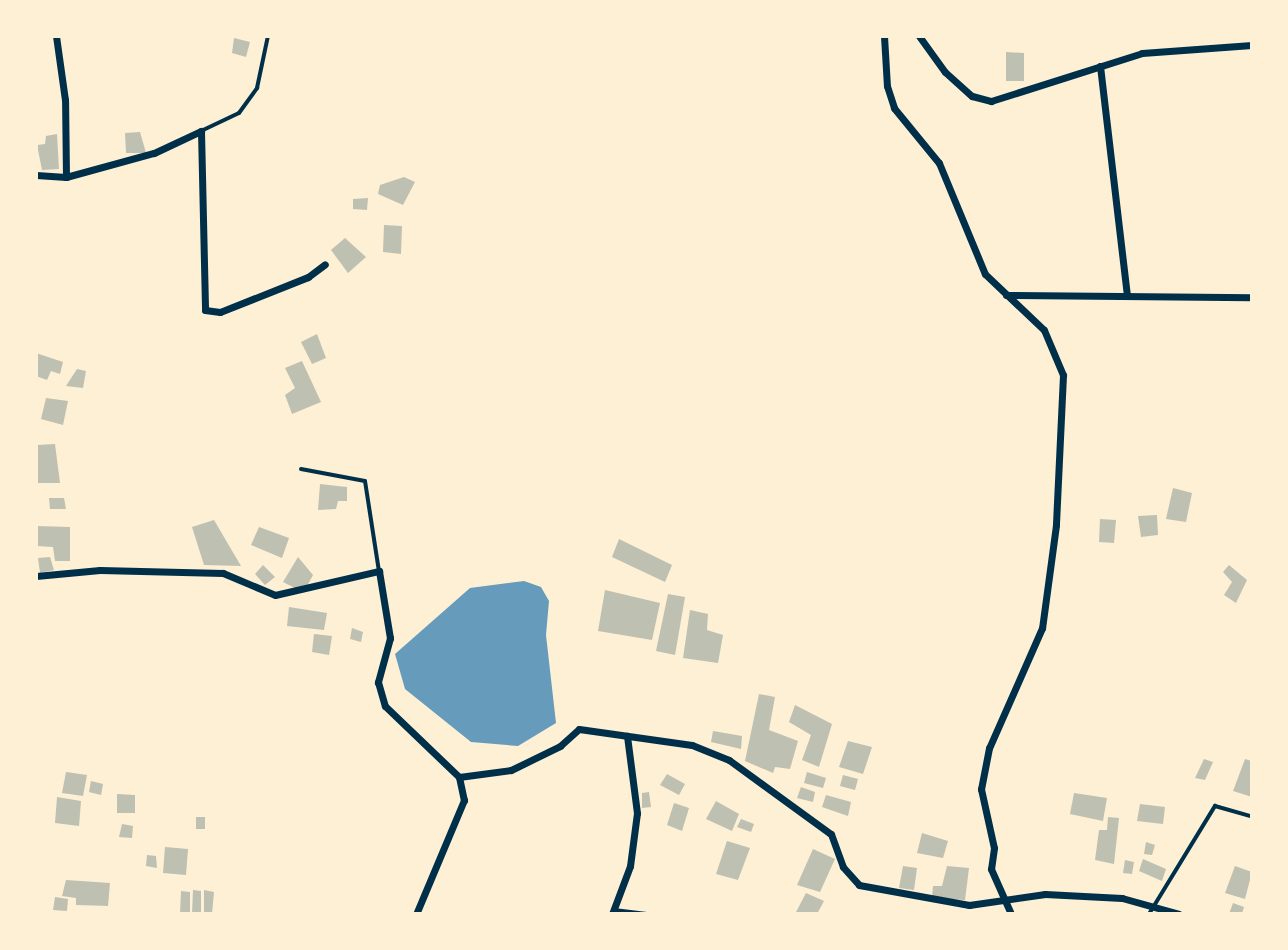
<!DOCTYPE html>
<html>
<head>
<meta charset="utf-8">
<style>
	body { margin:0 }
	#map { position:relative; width:1288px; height:950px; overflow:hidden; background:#fdf0d5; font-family:Rubik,sans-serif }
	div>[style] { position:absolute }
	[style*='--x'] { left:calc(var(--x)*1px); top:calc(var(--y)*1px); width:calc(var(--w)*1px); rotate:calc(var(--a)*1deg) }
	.water>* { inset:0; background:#669bbc }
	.building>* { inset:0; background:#bec0b2 }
	.service>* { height:4px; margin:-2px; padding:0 2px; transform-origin:2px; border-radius:2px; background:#003049 }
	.minor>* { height:7px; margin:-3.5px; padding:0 3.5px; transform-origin:3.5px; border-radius:3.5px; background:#003049 }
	span { translate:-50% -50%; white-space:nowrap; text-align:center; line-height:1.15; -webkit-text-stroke:8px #fdf0d5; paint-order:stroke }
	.frame { position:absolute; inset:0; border:38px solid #fdf0d5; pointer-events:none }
</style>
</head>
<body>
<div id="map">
	<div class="water">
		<div style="clip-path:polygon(524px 581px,541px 587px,549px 601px,546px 635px,556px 723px,518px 746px,471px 742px,405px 689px,395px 654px,470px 588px)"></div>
	</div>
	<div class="building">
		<div style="clip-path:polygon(234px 38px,250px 42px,246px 57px,232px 53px)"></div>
		<div style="clip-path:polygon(1006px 52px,1024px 53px,1024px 81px,1006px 81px)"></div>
		<div style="clip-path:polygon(140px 132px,146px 153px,126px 153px,125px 133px)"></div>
		<div style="clip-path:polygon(57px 134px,59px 169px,42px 170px,37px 145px,45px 144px,46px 136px)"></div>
		<div style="clip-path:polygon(404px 177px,415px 182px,403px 205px,378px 194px,380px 185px)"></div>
		<div style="clip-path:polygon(368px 198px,367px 210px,353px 209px,353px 199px)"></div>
		<div style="clip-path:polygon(384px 225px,402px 226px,401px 254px,383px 252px)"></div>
		<div style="clip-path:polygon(345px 238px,366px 257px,348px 273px,331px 250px)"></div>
		<div style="clip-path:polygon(317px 334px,326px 358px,312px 364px,301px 342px)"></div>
		<div style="clip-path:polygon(36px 353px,63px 362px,60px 374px,51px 371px,47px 380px,36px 376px)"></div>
		<div style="clip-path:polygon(302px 361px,321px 402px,292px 414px,285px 395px,295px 388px,285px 368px)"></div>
		<div style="clip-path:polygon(77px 369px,86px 371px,83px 388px,66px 386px)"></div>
		<div style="clip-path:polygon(46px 398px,68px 401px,63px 425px,41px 419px)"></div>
		<div style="clip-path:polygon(55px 444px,60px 483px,36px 483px,36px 445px)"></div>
		<div style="clip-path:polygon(320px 484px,347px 487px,347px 501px,338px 501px,336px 509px,318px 510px)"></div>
		<div style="clip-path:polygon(1173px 488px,1192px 493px,1186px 522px,1166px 519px)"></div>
		<div style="clip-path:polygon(49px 498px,64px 498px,66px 509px,50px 509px)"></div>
		<div style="clip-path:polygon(1157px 515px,1158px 535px,1141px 537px,1138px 516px)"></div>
		<div style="clip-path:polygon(1100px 519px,1116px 520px,1114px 543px,1099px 542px)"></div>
		<div style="clip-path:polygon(214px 520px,241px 566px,204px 565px,192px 527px)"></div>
		<div style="clip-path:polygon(36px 526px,70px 527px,70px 561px,55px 561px,53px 547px,36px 546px)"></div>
		<div style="clip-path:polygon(259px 527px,289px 538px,282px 558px,251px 545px)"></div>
		<div style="clip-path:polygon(619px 539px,672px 565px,665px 582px,612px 557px)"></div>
		<div style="clip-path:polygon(50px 557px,54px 570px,40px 573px,38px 558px)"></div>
		<div style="clip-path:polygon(298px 557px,313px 575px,307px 586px,297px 589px,283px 582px)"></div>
		<div style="clip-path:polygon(263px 565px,275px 577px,265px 585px,255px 574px)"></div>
		<div style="clip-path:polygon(1229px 565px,1247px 580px,1236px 603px,1224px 595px,1232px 582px,1223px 572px)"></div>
		<div style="clip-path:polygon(605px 590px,660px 603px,652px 640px,598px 631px)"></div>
		<div style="clip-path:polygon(668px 594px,685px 597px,675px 655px,656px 651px)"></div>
		<div style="clip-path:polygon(289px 607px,327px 613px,324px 630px,287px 626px)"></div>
		<div style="clip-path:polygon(690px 610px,708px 614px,707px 630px,723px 635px,718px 663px,683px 658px)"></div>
		<div style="clip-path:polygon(352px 628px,363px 632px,361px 642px,350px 639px)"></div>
		<div style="clip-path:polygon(314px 634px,332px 636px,329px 655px,312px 652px)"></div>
		<div style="clip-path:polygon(759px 694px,775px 697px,769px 730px,798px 741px,790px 769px,775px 767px,773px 773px,745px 761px)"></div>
		<div style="clip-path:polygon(795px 705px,832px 724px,819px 767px,802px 760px,811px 735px,789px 722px)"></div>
		<div style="clip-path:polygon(713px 731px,742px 736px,741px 749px,711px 742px)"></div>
		<div style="clip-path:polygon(848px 741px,872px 747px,863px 774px,839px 767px)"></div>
		<div style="clip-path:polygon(1204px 759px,1213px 762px,1205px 780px,1195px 778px)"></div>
		<div style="clip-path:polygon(1245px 759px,1252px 761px,1252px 797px,1233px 791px)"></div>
		<div style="clip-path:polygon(66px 772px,87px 775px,83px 796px,62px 793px)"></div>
		<div style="clip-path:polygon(807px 772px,826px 778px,823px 788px,804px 783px)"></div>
		<div style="clip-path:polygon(667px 774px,685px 784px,679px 795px,660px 785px)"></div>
		<div style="clip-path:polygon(843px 775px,858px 779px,855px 790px,840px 786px)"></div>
		<div style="clip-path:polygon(91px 781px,103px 784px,101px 795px,89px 792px)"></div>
		<div style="clip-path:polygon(801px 787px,815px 792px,813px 802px,797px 798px)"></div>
		<div style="clip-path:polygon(649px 792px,651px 807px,642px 808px,642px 793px)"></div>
		<div style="clip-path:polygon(1074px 793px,1107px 798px,1103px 821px,1070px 814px)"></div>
		<div style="clip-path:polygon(117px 794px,135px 795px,135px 813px,117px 813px)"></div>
		<div style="clip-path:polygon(826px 795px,851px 802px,848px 816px,822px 807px)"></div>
		<div style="clip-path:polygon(57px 797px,81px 801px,79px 826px,55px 823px)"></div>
		<div style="clip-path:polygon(716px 801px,739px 814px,732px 831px,706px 819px)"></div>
		<div style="clip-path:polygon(674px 803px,689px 808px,682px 831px,667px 825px)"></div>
		<div style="clip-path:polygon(1140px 804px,1165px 807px,1163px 824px,1137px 821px)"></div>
		<div style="clip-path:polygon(196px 817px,205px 817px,205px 829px,196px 829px)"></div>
		<div style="clip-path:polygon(1108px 817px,1119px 818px,1114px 864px,1095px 860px,1099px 830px,1107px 830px)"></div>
		<div style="clip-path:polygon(741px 819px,754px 824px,751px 832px,737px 827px)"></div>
		<div style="clip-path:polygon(122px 824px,133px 826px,132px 838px,119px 837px)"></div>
		<div style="clip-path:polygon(922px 833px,948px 841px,943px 858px,917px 853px)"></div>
		<div style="clip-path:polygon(727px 841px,750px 848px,738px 880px,716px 874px)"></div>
		<div style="clip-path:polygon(1146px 842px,1155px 845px,1152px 855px,1144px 854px)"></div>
		<div style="clip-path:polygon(165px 847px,188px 849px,186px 875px,163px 873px)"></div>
		<div style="clip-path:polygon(813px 849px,835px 859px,820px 892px,797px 885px)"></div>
		<div style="clip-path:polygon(147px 855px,156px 856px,157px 868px,146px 866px)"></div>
		<div style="clip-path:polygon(1143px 859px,1166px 869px,1162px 881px,1139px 871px)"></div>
		<div style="clip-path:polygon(1125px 860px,1134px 862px,1132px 874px,1123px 873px)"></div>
		<div style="clip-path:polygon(903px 866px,917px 868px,914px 890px,899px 888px)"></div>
		<div style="clip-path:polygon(947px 866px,969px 868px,965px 900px,932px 898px,933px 886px,942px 886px)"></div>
		<div style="clip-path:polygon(1235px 866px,1252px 872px,1245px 899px,1225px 893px)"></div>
		<div style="clip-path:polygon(66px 880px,110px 883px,108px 906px,76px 905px,76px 898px,62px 896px)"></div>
		<div style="clip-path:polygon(193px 890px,201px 891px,201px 914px,192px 914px)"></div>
		<div style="clip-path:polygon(204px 890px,214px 892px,212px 914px,204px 914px)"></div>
		<div style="clip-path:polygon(181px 891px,190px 892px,190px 914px,180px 914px)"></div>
		<div style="clip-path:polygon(806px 893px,824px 901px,817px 914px,795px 914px)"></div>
		<div style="clip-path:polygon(55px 897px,68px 899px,67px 911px,53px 910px)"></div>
		<div style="clip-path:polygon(1233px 903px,1244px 907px,1242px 914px,1229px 914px)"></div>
	</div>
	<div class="service">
		<div style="--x:201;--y:131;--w:42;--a:-25.3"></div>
		<div style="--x:239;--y:113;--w:31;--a:-54"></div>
		<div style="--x:257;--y:88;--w:53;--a:-78.1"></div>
		<div style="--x:301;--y:469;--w:65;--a:10.6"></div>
		<div style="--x:365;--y:481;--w:91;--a:81.2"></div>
		<div style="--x:614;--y:910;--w:33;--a:7"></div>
		<div style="--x:1149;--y:914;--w:127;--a:-58.6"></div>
		<div style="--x:1215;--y:806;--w:37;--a:16"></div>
	</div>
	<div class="minor">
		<div style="--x:884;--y:36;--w:50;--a:86.6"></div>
		<div style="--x:887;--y:86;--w:23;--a:72"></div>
		<div style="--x:894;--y:108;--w:71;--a:50.7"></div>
		<div style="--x:939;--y:163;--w:120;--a:67.5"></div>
		<div style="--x:985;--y:274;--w:81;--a:43.5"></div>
		<div style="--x:1044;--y:330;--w:49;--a:67.1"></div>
		<div style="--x:1063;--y:375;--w:150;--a:92.7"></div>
		<div style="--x:1056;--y:525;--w:104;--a:97.7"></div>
		<div style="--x:1042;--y:628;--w:131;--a:113.8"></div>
		<div style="--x:989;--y:748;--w:42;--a:101"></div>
		<div style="--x:981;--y:789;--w:60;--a:77.6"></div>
		<div style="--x:994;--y:848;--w:21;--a:98"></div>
		<div style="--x:991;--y:869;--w:49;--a:66"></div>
		<div style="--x:919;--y:36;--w:44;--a:54.2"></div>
		<div style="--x:945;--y:72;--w:36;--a:42"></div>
		<div style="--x:972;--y:96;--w:20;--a:15"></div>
		<div style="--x:991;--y:101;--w:158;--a:-17.6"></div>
		<div style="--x:1142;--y:53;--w:110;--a:-4.2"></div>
		<div style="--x:1100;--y:66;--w:231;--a:83.3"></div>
		<div style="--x:36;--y:175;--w:30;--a:4"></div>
		<div style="--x:66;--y:177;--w:77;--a:-90.7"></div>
		<div style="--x:65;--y:100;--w:65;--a:-98"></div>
		<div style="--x:66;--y:177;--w:91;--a:-15.3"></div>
		<div style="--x:154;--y:153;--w:52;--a:-25.1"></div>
		<div style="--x:201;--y:131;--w:179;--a:88.7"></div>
		<div style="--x:205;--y:310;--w:15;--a:8"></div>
		<div style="--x:220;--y:312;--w:95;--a:-21.7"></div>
		<div style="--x:308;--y:277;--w:21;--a:-37"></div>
		<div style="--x:1006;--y:295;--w:246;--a:0.5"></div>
		<div style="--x:36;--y:576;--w:64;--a:-5.4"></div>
		<div style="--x:100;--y:570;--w:123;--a:1.4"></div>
		<div style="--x:223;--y:573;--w:56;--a:22.9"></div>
		<div style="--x:275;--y:595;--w:107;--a:-13"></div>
		<div style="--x:379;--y:571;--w:68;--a:80.7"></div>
		<div style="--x:390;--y:638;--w:46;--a:105.3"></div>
		<div style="--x:378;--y:682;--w:25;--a:74"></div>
		<div style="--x:385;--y:706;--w:103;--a:43.8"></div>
		<div style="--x:459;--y:777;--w:24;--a:78"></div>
		<div style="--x:464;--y:800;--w:124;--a:112.8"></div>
		<div style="--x:459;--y:777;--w:52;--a:-7.7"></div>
		<div style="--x:511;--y:770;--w:55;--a:-26.1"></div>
		<div style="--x:560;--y:746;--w:25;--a:-42"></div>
		<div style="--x:579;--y:729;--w:114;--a:8.1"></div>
		<div style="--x:692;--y:745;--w:40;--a:22"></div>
		<div style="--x:729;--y:760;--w:126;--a:36"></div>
		<div style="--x:831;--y:834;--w:35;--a:70"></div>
		<div style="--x:843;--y:867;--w:24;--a:48"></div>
		<div style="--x:859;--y:885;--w:112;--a:10.3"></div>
		<div style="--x:969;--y:905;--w:77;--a:-8.2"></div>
		<div style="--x:1045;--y:894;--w:77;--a:3"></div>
		<div style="--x:1122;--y:898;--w:59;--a:15.7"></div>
		<div style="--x:612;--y:914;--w:51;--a:-69.4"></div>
		<div style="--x:630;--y:866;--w:53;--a:-82.5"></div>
		<div style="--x:637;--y:813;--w:78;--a:-97.4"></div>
	</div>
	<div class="frame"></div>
</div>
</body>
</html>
